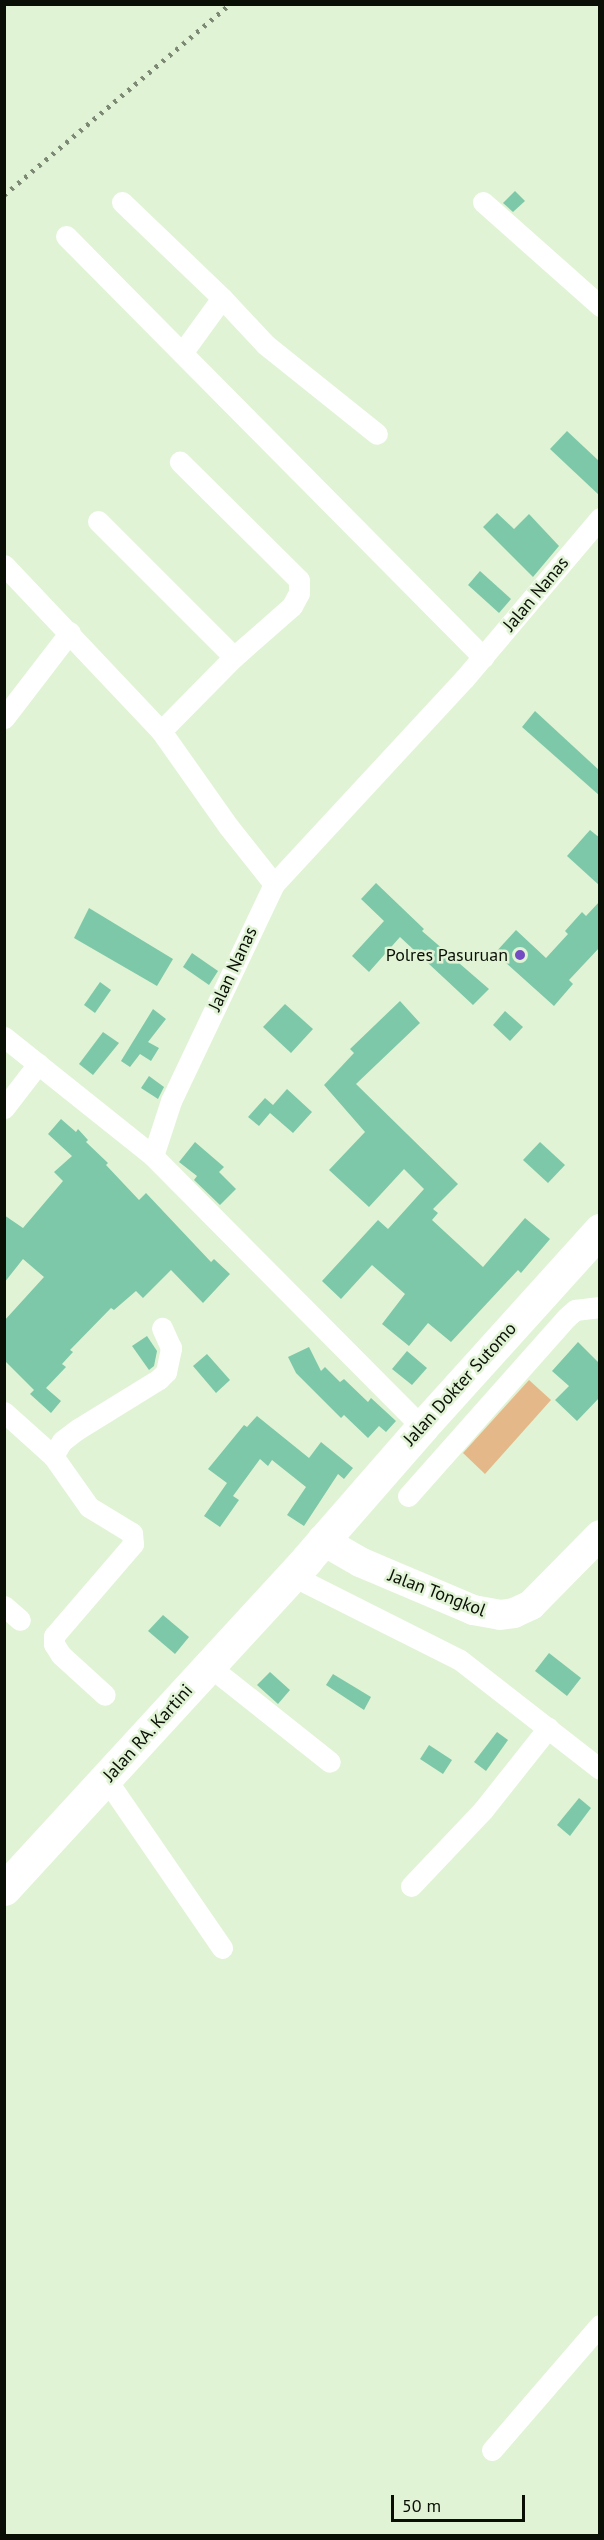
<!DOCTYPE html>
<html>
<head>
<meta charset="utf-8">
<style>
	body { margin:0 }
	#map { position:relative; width:604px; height:2540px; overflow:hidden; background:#e1f3d5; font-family:"PT Sans",sans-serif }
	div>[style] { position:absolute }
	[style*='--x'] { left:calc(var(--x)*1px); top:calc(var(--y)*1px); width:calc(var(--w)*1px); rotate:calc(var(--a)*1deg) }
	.green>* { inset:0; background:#e5b889 }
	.building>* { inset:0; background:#7dc8a8 }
	.street>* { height:21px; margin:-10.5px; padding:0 10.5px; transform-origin:10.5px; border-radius:10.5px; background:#fff }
	.secondary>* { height:30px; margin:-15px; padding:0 15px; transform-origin:15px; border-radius:15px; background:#fff }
	.highway>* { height:33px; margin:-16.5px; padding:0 16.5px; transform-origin:16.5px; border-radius:16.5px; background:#fff }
	.rail>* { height:4.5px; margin-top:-2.25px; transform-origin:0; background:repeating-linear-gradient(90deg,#7d8975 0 3px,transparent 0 9px) }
	.dots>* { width:16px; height:16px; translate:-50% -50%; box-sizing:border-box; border:3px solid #e1f3d5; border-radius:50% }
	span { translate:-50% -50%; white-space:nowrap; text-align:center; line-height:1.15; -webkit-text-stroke:5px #e1f3d5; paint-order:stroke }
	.street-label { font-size:18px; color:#0a0f06 }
	.poi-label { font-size:18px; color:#0a0f06 }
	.right { translate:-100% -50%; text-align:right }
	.frame { position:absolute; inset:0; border:6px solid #0a0f06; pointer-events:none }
	.scale { position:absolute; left:391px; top:2495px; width:134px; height:27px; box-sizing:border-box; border:3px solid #0a0f06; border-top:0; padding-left:8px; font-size:18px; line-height:21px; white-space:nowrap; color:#0a0f06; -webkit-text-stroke:4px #e1f3d5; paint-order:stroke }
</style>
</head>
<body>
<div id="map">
	<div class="green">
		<div style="clip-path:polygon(529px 1380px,551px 1400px,485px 1474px,463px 1453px)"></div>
	</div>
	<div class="building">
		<div style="clip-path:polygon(515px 191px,525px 201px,513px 212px,503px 203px)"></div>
		<div style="clip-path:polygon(567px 431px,600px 462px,600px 496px,550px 449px)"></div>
		<div style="clip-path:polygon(497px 513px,514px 529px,529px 514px,559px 546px,533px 577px,483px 527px)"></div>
		<div style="clip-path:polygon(480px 571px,511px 599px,499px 613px,468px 585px)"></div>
		<div style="clip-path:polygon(535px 711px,600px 771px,600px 796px,522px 727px)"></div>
		<div style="clip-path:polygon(590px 830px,600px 838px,600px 886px,567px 856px)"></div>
		<div style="clip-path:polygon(376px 883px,424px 929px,422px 931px,489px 989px,473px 1005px,400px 937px,369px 972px,352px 956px,384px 921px,361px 899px)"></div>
		<div style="clip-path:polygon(600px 901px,600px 947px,569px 980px,573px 984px,554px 1006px,495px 953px,516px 930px,546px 958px,568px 934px,565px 931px,582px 912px,586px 916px)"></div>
		<div style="clip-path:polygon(89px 908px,173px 959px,157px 986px,74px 938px)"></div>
		<div style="clip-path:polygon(192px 953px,218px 971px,209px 985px,183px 967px)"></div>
		<div style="clip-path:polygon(100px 982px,111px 990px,95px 1013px,84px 1005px)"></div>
		<div style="clip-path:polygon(400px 1001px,420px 1023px,356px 1084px,458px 1184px,433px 1209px,438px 1213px,432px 1220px,483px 1267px,525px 1218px,550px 1239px,521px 1273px,518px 1270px,451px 1342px,428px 1323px,409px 1346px,382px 1324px,405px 1294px,372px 1265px,341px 1299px,322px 1281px,378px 1220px,388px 1229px,424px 1189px,404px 1169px,369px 1207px,329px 1170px,365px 1132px,324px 1085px,354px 1053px,350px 1049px)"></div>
		<div style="clip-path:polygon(285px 1004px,313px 1029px,291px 1053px,263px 1027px)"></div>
		<div style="clip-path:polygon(153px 1009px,166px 1019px,148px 1042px,159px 1048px,151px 1061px,140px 1054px,130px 1067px,121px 1061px)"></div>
		<div style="clip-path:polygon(505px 1011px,523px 1027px,510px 1041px,493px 1025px)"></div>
		<div style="clip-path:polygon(103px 1032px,119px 1043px,93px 1075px,79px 1064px)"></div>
		<div style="clip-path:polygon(149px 1076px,164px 1087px,158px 1099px,141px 1088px)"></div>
		<div style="clip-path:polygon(287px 1089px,312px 1112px,293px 1133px,270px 1113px,259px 1126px,248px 1117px,265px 1098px,273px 1105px)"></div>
		<div style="clip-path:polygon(61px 1119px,76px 1132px,78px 1129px,88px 1140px,86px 1142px,108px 1163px,106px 1165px,139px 1200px,146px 1193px,211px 1262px,214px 1259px,230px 1274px,203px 1303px,171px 1270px,143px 1298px,136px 1291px,114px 1310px,111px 1308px,70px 1350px,73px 1352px,62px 1364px,66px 1367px,46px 1388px,61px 1401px,51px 1413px,30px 1394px,34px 1390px,4px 1360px,4px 1321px,44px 1277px,23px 1259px,4px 1283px,4px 1215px,23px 1228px,63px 1181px,54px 1172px,72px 1156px,48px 1134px)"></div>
		<div style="clip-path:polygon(195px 1142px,224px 1167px,219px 1172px,236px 1189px,220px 1205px,194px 1180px,197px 1176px,179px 1162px)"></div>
		<div style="clip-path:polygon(540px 1142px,565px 1165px,548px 1183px,523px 1160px)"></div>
		<div style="clip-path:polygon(147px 1336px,157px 1351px,154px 1366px,149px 1370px,132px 1346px)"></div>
		<div style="clip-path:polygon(578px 1342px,600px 1364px,600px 1397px,577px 1421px,555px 1400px,569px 1386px,552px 1371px)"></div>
		<div style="clip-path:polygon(309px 1347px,321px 1371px,325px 1367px,340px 1382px,344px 1379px,368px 1402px,371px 1398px,396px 1421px,386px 1432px,379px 1426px,368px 1438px,344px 1415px,341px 1418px,296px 1373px,288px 1357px)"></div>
		<div style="clip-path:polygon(407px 1351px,427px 1368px,412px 1385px,392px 1369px)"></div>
		<div style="clip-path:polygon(207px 1354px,230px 1380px,216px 1393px,193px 1366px)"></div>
		<div style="clip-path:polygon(257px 1416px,309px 1458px,321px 1442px,353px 1468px,344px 1479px,338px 1474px,304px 1526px,287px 1515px,306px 1487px,272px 1460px,268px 1466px,260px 1459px,233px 1496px,239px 1500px,220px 1527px,204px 1516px,227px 1483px,208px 1469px,244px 1425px,247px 1427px)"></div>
		<div style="clip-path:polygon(163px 1615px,189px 1637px,175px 1654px,148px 1631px)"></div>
		<div style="clip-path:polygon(549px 1653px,581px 1678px,567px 1696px,535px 1671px)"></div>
		<div style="clip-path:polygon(270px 1672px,290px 1690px,278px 1704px,257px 1685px)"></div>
		<div style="clip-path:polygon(333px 1674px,371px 1697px,364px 1710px,326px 1685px)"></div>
		<div style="clip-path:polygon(497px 1732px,508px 1740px,486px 1771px,474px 1762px)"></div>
		<div style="clip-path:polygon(429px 1745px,452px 1760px,443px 1774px,420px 1759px)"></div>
		<div style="clip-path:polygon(579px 1798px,591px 1808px,570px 1836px,557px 1825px)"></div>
	</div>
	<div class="street">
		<div style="--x:122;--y:202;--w:139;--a:43.8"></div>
		<div style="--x:483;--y:202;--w:157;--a:41.6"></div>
		<div style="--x:66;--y:236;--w:593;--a:45.27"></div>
		<div style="--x:182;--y:353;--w:68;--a:-54"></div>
		<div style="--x:222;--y:298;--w:64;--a:46.9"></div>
		<div style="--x:266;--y:345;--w:142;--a:38.7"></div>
		<div style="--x:98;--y:521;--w:192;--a:45"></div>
		<div style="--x:4;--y:565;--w:228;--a:46.6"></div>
		<div style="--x:161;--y:731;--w:116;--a:54.8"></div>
		<div style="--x:228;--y:826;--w:74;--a:51.6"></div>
		<div style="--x:4;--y:718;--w:108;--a:-52.5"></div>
		<div style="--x:161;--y:731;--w:104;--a:-45.4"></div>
		<div style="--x:234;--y:657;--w:77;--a:-41.3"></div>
		<div style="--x:292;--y:606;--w:15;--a:-62"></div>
		<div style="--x:299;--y:593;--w:13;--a:-90"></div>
		<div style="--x:299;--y:580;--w:168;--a:-135.2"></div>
		<div style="--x:4;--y:1037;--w:191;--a:38.6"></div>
		<div style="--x:4;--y:1108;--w:56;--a:-52.3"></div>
		<div style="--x:4;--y:1412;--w:66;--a:41.9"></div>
		<div style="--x:53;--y:1456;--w:62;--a:54.8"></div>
		<div style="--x:89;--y:1507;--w:50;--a:31.2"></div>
		<div style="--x:132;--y:1533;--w:11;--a:85"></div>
		<div style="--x:133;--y:1544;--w:121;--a:130.7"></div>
		<div style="--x:54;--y:1636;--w:8;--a:90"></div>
		<div style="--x:54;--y:1644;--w:13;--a:58"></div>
		<div style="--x:61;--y:1655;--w:59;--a:42.3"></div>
		<div style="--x:422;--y:1427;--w:382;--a:-134.8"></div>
		<div style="--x:153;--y:1156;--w:58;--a:-71.9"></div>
		<div style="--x:171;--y:1101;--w:240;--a:-64.6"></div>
		<div style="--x:274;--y:884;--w:280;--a:-47.2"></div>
		<div style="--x:464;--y:679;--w:211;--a:-49.8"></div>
		<div style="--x:53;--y:1456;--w:17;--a:-59"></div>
		<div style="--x:62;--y:1441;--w:20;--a:-37"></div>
		<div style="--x:78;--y:1429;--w:95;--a:-31.7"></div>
		<div style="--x:159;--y:1379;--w:10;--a:-45"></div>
		<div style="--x:166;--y:1372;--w:25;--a:-78"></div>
		<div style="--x:171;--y:1348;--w:22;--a:-114"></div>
		<div style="--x:408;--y:1496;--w:239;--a:-48.4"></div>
		<div style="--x:567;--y:1317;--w:11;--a:-41"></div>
		<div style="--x:575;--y:1310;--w:25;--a:-7"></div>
		<div style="--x:291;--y:1575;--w:189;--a:26.7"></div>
		<div style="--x:460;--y:1660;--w:177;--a:37.9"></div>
		<div style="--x:4;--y:1606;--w:21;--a:41"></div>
		<div style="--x:209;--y:1666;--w:154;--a:38.4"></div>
		<div style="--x:106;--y:1779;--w:205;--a:55.5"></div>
		<div style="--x:411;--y:1886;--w:105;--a:-46.5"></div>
		<div style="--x:483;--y:1810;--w:105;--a:-51.6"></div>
		<div style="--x:492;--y:2450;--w:165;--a:-49.2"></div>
	</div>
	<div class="secondary">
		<div style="--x:322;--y:1540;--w:44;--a:30.1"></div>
		<div style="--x:360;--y:1562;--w:123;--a:23"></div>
		<div style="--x:473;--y:1610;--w:27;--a:10"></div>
		<div style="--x:500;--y:1615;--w:14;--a:-8"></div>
		<div style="--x:514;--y:1613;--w:19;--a:-25"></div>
		<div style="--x:531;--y:1605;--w:98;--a:-45.4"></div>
	</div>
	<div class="highway">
		<div style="--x:4;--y:1889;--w:448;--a:-47.4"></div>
		<div style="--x:307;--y:1559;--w:175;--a:-48.9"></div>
		<div style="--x:422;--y:1427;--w:266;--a:-47.9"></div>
	</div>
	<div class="rail">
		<div style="--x:4;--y:195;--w:296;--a:-40.2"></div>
	</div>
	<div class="dots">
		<div style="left:520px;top:955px;background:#734bc3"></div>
	</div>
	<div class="street-label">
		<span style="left:536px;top:594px;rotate:-50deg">Jalan Nanas</span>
		<span style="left:233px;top:969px;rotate:-65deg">Jalan Nanas</span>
		<span style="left:460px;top:1384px;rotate:-48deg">Jalan Dokter Sutomo</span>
		<span style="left:437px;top:1593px;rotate:21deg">Jalan Tongkol</span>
		<span style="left:148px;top:1733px;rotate:-48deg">Jalan RA. Kartini</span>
	</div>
	<div class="poi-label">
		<span class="right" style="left:508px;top:955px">Polres Pasuruan</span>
	</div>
	<div class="frame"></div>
	<div class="scale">50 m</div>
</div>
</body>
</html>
